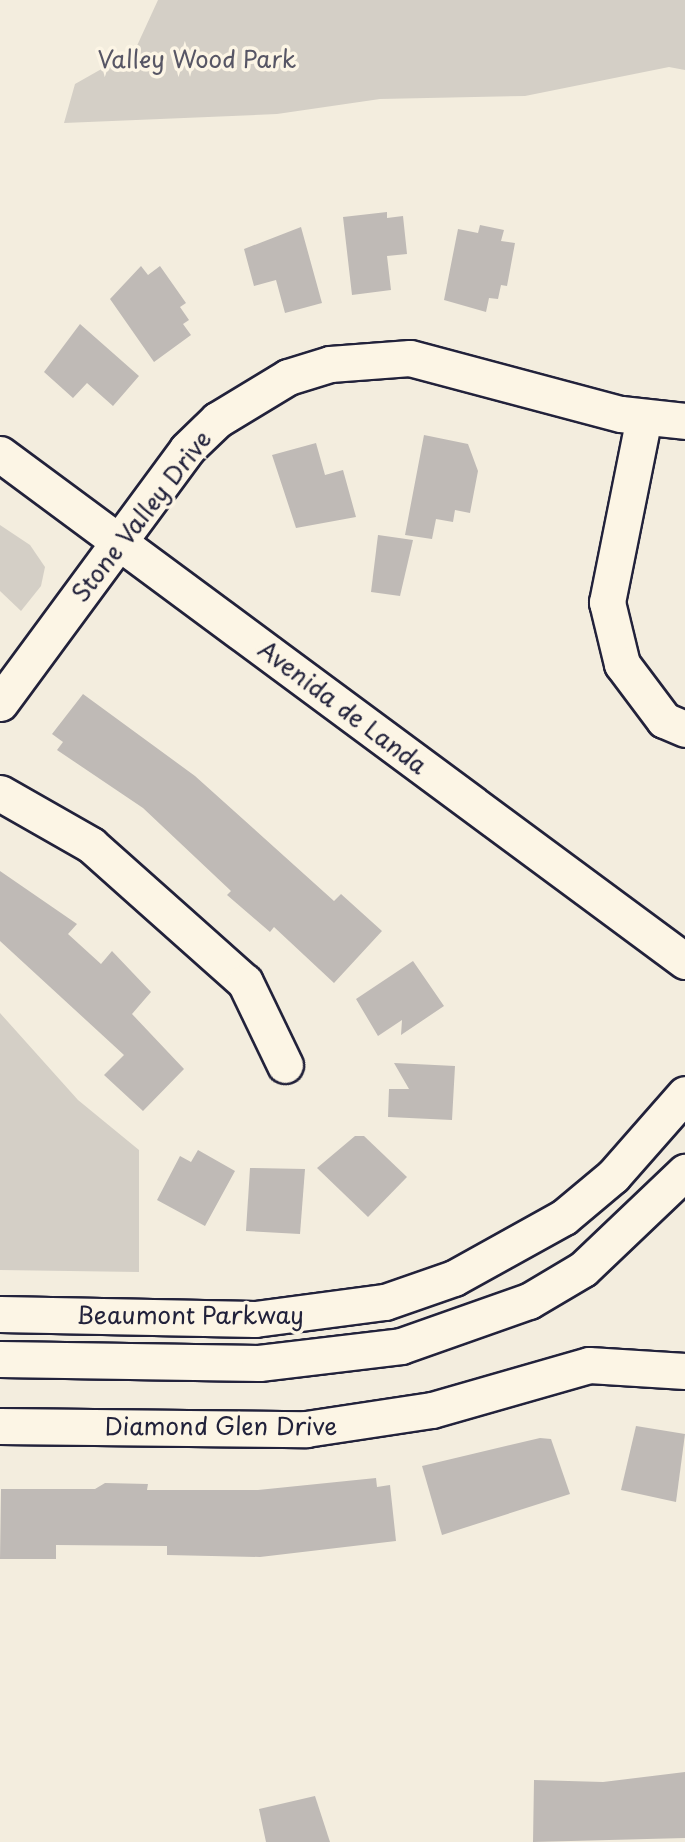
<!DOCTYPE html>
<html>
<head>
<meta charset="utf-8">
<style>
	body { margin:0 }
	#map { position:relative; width:685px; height:1842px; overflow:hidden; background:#f3edde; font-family:"Playpen Sans",sans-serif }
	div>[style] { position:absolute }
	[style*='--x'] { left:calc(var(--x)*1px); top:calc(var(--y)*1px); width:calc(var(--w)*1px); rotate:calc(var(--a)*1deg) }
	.green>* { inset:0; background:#d4cfc6 }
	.building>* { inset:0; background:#bfbab6 }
	.roads { filter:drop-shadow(2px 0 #22223b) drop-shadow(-2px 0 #22223b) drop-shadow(0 2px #22223b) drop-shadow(0 -2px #22223b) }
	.minor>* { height:35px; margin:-17.5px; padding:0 17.5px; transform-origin:17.5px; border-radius:17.5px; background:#fcf5e5 }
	span { translate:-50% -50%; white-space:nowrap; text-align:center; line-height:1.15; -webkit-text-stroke:7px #fcf5e5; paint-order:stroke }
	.park-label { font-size:24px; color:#575665 }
	.street-label { font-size:24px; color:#22223b }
</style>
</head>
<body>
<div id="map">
	<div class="green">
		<div style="clip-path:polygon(158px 0,685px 0,685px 70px,669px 67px,525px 96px,380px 99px,277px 114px,64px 123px,75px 84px,135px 50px)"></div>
		<div style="clip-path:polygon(0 525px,30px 545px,45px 567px,41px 586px,21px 611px,0 591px)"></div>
		<div style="clip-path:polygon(0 1013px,78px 1100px,139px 1150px,139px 1272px,0 1270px)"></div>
	</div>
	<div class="building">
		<div style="clip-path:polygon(387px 212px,387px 218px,403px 216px,407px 254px,387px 256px,391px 290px,352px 295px,343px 217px)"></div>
		<div style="clip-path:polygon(480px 225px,504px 230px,501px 241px,515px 243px,507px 286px,501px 285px,498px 299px,489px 298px,486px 312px,444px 300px,458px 229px,478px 233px)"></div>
		<div style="clip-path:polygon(301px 227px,322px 303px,285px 313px,276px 280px,254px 286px,244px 249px)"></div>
		<div style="clip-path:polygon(141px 266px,148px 275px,160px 266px,186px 303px,180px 307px,189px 320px,183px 324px,191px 335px,154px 362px,110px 299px)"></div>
		<div style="clip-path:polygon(80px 324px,139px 376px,113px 406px,87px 383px,73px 398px,44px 372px)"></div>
		<div style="clip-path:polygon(424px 435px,468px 444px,478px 471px,470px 513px,455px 510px,453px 522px,436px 519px,432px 539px,405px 535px)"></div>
		<div style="clip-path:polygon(316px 443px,325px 475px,343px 470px,356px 517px,296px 528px,272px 455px)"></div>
		<div style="clip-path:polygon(378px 535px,413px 540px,400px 596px,371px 592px)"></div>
		<div style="clip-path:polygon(83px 694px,195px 776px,334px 901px,341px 894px,382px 931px,334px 983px,274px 927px,270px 932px,227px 895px,231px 891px,143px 808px,57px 750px,63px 742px,52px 734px)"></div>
		<div style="clip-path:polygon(0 871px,77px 924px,68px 934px,101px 964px,112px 951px,151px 992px,132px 1014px,184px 1069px,143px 1111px,104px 1075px,124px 1055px,0 941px)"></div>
		<div style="clip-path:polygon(413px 961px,444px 1006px,401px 1035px,402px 1020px,378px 1036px,356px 999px)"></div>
		<div style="clip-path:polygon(394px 1063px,455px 1066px,452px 1120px,388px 1117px,389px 1089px,409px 1089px)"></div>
		<div style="clip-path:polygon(355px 1136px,364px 1136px,407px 1177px,368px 1217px,317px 1168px)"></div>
		<div style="clip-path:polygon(198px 1150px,235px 1171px,205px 1226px,157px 1200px,180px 1156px,191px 1162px)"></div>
		<div style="clip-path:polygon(250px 1168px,305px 1169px,300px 1234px,246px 1231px)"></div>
		<div style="clip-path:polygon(636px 1426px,685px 1434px,676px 1502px,621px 1490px)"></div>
		<div style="clip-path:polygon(540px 1438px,551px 1439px,570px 1494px,442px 1535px,422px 1466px)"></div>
		<div style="clip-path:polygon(376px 1478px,377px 1487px,390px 1485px,396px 1541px,260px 1557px,167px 1555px,167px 1546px,56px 1545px,56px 1559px,0 1559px,1px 1489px,95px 1489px,105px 1483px,148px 1484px,147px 1490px,258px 1490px)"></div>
		<div style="clip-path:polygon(685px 1772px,685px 1838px,533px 1842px,534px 1780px,603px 1782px)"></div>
		<div style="clip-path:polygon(315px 1796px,330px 1842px,266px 1842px,259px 1809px)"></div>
	</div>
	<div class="roads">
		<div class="minor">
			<div style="--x:644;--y:417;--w:189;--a:101.3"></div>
			<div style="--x:607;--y:602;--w:64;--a:76.4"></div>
			<div style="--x:622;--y:664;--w:70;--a:53.1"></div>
			<div style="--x:664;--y:720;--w:23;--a:23"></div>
			<div style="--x:0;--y:454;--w:852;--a:36.51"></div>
			<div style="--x:0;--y:703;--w:315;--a:-53.6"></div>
			<div style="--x:187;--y:449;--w:42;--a:-44"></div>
			<div style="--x:217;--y:420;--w:83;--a:-31.2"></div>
			<div style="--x:288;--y:377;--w:44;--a:-17.2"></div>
			<div style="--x:330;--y:364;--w:80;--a:-4.3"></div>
			<div style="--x:410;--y:358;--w:218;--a:14.9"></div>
			<div style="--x:621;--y:414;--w:64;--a:6.2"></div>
			<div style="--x:0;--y:793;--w:105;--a:29.7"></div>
			<div style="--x:91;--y:845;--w:206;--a:41.7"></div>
			<div style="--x:245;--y:982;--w:92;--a:64.3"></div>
			<div style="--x:0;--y:1314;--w:255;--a:1.1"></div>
			<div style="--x:255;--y:1319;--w:131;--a:-7.5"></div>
			<div style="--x:385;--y:1302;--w:73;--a:-19.2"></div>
			<div style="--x:454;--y:1278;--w:126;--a:-29"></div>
			<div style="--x:564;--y:1217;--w:64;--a:-39.9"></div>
			<div style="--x:613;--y:1176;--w:109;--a:-48.7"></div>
			<div style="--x:0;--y:1359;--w:259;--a:0.9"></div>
			<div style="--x:259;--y:1363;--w:143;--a:-6.8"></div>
			<div style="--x:401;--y:1346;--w:136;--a:-19.4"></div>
			<div style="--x:529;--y:1301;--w:63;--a:-30.7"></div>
			<div style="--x:583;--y:1269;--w:141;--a:-43.6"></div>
			<div style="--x:0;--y:1426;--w:306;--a:0.6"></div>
			<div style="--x:306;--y:1429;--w:127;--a:-8.6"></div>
			<div style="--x:432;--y:1410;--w:163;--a:-16"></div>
			<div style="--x:589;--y:1365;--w:96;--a:3.6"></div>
		</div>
	</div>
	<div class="park-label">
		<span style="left:197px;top:59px">Valley Wood Park</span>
	</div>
	<div class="street-label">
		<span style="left:141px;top:516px;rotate:-52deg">Stone Valley Drive</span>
		<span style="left:343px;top:707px;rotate:37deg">Avenida de Landa</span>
		<span style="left:190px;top:1315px">Beaumont Parkway</span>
		<span style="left:221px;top:1426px">Diamond Glen Drive</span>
	</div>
</div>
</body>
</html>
